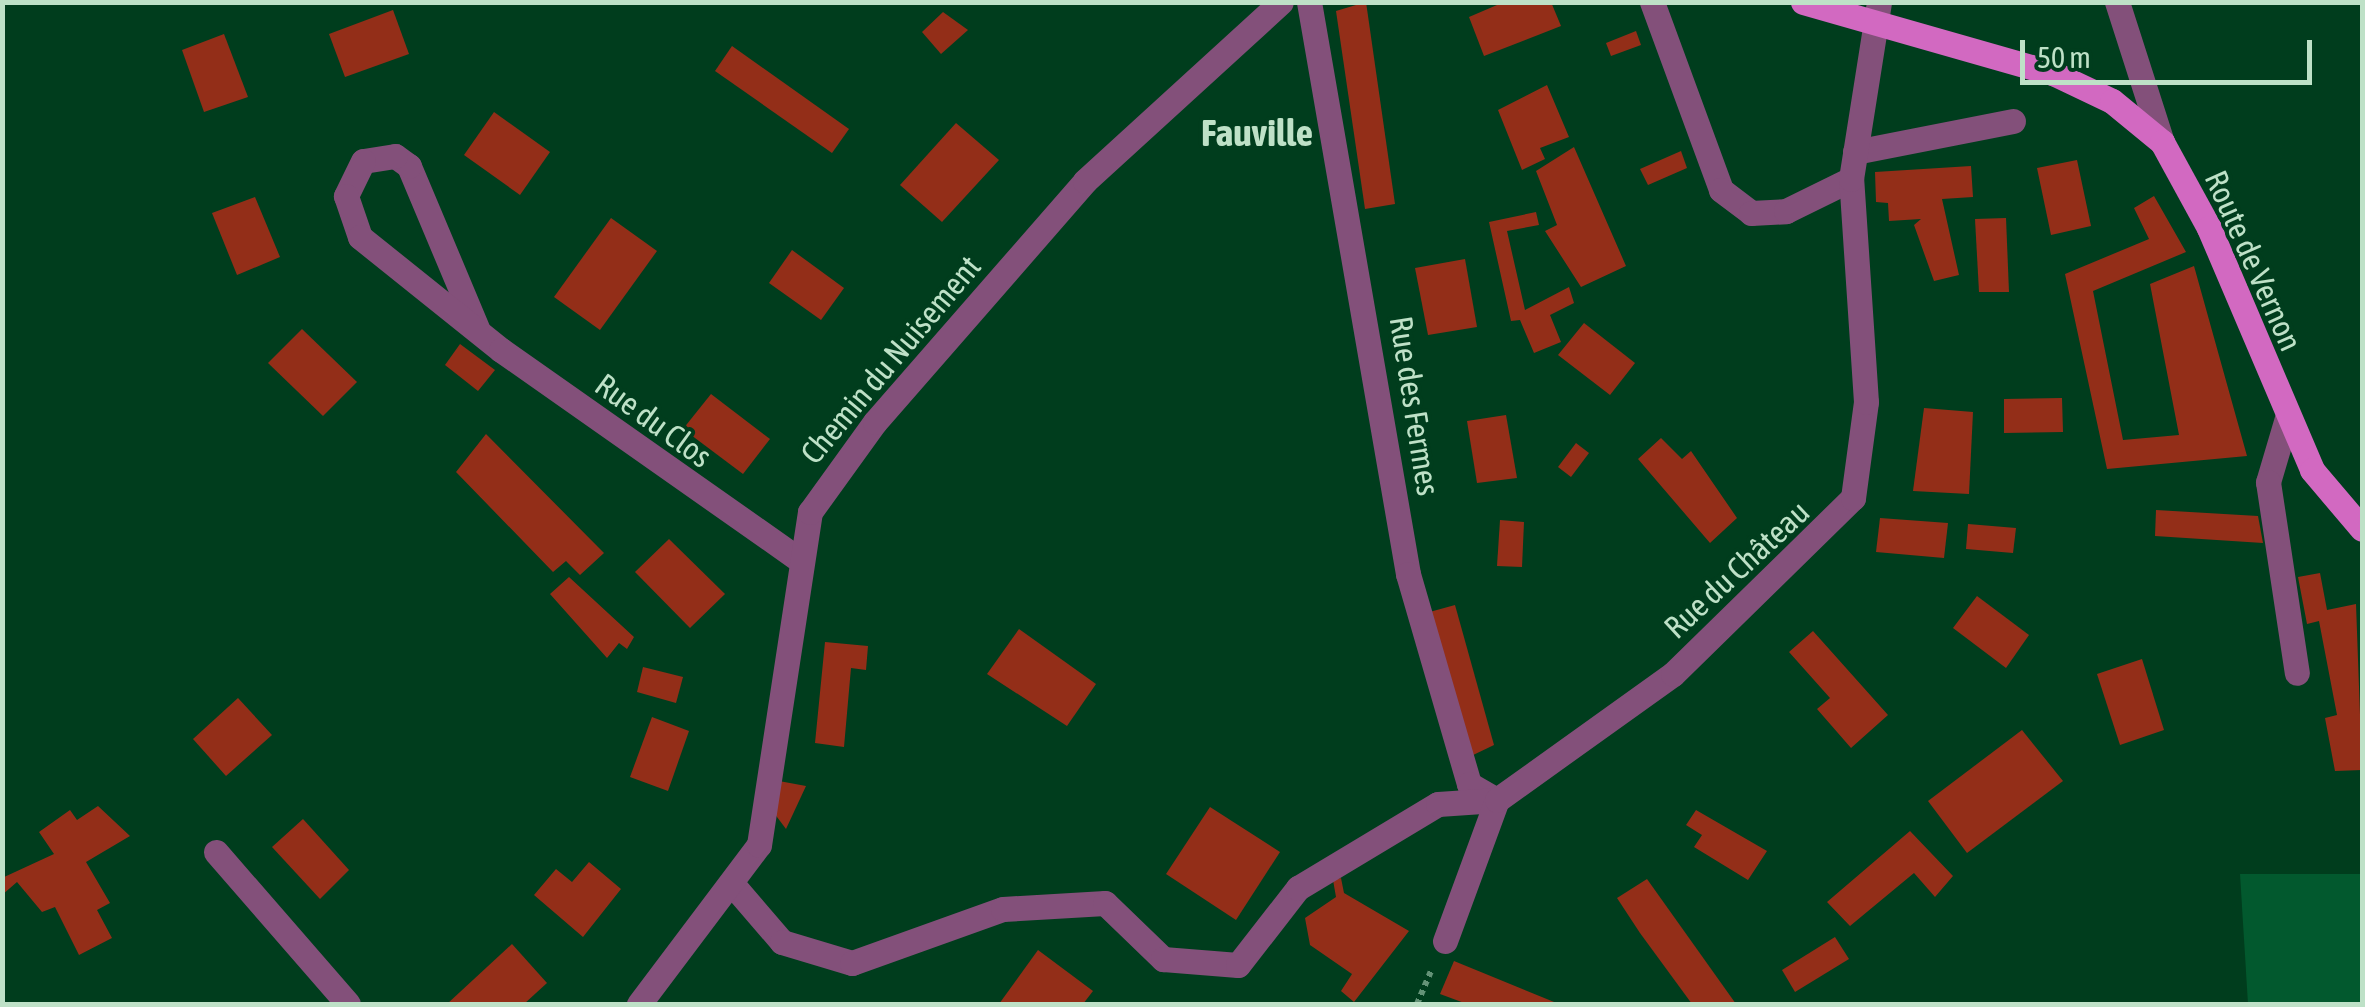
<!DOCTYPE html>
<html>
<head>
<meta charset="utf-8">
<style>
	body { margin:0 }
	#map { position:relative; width:2365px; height:1007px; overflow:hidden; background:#003d1d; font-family:"Asap Condensed",sans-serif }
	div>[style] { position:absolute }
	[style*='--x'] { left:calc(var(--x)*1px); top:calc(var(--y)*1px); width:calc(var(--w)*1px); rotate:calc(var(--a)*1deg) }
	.green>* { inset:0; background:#02592e }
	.building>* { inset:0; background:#932e18 }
	.path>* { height:6px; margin-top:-3px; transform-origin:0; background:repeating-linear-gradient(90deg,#649377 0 5px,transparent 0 10px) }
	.minor>* { height:25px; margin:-12.5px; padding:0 12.5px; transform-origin:12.5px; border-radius:12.5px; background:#83507a }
	.major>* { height:25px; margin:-12.5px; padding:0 12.5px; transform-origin:12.5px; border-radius:12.5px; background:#d269c1 }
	span { translate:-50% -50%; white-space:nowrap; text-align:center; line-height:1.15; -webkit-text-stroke:8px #003d1d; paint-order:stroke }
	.street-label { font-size:32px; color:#bee1c7 }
	.quarter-label { font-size:38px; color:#bee1c7; font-weight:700 }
	.frame { position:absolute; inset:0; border:5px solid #bee1c7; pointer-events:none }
	.scale { position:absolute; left:2020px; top:40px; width:292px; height:45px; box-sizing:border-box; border:5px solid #bee1c7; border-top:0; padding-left:12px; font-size:30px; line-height:35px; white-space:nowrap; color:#bee1c7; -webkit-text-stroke:8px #003d1d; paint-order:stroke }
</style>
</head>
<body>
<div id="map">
	<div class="green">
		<div style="clip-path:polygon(2240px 874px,2362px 874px,2362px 1004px,2248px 1004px)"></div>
	</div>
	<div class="building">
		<div style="clip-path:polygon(1366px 2px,1395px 204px,1365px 209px,1336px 11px)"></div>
		<div style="clip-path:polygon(1504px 2px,1551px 2px,1561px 26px,1484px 56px,1469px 17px)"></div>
		<div style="clip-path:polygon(393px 10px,409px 54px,345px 77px,329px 34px)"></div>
		<div style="clip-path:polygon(943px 12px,968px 30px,941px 54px,922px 32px)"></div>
		<div style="clip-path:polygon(1636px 31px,1641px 45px,1611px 56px,1606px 43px)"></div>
		<div style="clip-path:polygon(224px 34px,248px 97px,204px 112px,182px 50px)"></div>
		<div style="clip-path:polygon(732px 46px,849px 129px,832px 153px,715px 71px)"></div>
		<div style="clip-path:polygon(1547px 85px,1569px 137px,1540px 148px,1545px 159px,1522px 170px,1498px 110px)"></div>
		<div style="clip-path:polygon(494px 112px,550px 152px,520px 195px,464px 155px)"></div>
		<div style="clip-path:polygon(956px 123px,999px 160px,942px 222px,900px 185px)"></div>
		<div style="clip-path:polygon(1574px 147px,1626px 266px,1581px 287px,1545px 231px,1557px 225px,1536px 171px)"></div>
		<div style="clip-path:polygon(1681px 151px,1687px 168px,1648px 185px,1640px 169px)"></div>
		<div style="clip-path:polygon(2077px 160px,2091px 226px,2051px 235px,2037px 168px)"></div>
		<div style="clip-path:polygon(1971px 166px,1973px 197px,1942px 199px,1959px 275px,1934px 281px,1914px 225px,1921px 219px,1889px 221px,1888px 203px,1876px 202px,1875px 172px)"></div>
		<div style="clip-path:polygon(2154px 196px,2186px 252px,2093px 291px,2123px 440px,2179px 435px,2150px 284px,2194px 266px,2247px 456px,2107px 469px,2065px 274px,2149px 239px,2134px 208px)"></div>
		<div style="clip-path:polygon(255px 197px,280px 257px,237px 275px,212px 213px)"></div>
		<div style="clip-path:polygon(1536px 212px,1539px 225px,1507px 231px,1525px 310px,1569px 287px,1574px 303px,1550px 315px,1561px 342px,1534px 353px,1520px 320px,1511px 321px,1489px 222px)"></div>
		<div style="clip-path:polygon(611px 218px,657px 251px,600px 330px,554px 297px)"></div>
		<div style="clip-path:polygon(2006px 218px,2009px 292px,1979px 292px,1975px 219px)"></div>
		<div style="clip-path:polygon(792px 250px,844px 288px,821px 320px,769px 283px)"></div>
		<div style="clip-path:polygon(1465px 259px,1477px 327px,1428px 335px,1415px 268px)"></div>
		<div style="clip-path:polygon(1584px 323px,1635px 363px,1610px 395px,1558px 355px)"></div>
		<div style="clip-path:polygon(302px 329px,357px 382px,323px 416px,268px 363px)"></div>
		<div style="clip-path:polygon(460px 344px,495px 370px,478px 391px,445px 365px)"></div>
		<div style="clip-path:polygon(711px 394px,770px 439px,743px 474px,683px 429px)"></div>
		<div style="clip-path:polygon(2062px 398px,2063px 432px,2004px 433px,2004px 399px)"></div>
		<div style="clip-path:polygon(1924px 408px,1973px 412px,1969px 494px,1913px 491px)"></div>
		<div style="clip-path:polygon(1506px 415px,1517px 478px,1477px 483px,1467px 421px)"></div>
		<div style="clip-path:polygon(486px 434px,604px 553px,580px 575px,566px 561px,553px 572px,456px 472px)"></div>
		<div style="clip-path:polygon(1661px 438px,1682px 459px,1691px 451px,1737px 518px,1710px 543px,1638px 459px)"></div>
		<div style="clip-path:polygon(1576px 443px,1589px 453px,1571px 477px,1558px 467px)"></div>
		<div style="clip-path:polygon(2156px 510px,2258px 516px,2263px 543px,2155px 536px)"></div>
		<div style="clip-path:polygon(1880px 518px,1948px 523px,1944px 558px,1876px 552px)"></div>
		<div style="clip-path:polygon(1500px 520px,1524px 522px,1522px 567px,1497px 566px)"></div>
		<div style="clip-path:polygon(1968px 524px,2016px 528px,2013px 553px,1966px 549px)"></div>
		<div style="clip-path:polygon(669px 539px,725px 594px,690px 628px,635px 572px)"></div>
		<div style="clip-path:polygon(2320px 573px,2327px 610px,2356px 604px,2362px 770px,2335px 771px,2325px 718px,2337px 715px,2319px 621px,2307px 624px,2298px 577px)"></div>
		<div style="clip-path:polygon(569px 577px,634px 637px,627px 649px,619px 643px,607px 658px,550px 594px)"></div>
		<div style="clip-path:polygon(1977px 596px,2029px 635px,2006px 668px,1953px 628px)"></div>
		<div style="clip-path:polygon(1455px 605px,1494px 745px,1469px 757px,1426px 613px)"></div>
		<div style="clip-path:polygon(1019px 629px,1096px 684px,1067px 726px,987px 674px)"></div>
		<div style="clip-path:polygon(1813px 631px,1888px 715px,1851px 748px,1817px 709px,1830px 698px,1789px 652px)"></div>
		<div style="clip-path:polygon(825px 642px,868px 646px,866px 670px,851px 668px,844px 747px,815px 743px)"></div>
		<div style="clip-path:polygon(2142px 659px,2164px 730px,2120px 745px,2097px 674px)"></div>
		<div style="clip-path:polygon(643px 667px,683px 677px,676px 703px,637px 692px)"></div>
		<div style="clip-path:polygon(238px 698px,272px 735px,226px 776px,193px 739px)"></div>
		<div style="clip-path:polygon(652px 717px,689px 731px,668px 791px,630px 777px)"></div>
		<div style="clip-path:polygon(2022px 730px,2063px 781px,1967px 853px,1928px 801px)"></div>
		<div style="clip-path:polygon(779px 781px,806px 786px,786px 829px,774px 813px)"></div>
		<div style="clip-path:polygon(98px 806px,130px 836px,86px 862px,110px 903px,97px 910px,112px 938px,79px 955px,55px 907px,42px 912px,17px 882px,2px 895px,2px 878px,54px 854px,39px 832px,70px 810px,77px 820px)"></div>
		<div style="clip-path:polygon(1210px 807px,1280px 852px,1236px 920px,1166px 874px)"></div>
		<div style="clip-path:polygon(1696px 810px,1767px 851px,1748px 880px,1694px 847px,1702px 835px,1686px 825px)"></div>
		<div style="clip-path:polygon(303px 819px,349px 870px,320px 899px,272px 847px)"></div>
		<div style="clip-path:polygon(1910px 831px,1953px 876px,1935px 897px,1914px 873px,1850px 926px,1827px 902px)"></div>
		<div style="clip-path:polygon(589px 862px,621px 889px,583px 937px,534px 895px,556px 869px,572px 882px)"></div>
		<div style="clip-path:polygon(1341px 878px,1344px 893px,1409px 931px,1354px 1002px,1341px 991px,1352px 974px,1310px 945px,1305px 918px,1336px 897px,1333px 880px)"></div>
		<div style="clip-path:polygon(1647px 879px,1736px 1004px,1692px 1004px,1640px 933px,1617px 898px)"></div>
		<div style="clip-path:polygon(1835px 937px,1849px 959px,1795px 992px,1782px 970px)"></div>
		<div style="clip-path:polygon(512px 944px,547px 983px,524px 1004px,447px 1004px)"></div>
		<div style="clip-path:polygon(1038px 950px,1093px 991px,1083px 1004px,999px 1004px)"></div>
		<div style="clip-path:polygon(1454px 961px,1559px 1004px,1467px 1004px,1440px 994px)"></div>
	</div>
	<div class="path">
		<div style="--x:1417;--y:1004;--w:38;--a:-67"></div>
	</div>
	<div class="minor">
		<div style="--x:1309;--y:2;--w:581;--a:80.18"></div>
		<div style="--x:1408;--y:574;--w:219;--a:73.8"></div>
		<div style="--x:1469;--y:784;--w:32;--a:30"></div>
		<div style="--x:1652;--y:2;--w:200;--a:69.8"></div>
		<div style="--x:1721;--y:190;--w:38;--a:37"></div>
		<div style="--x:1751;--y:213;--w:35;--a:-3"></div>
		<div style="--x:1786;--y:211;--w:72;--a:-26.2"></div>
		<div style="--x:2117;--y:2;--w:147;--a:72.2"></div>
		<div style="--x:1855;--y:152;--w:161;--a:-11.1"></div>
		<div style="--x:477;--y:328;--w:176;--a:-112.8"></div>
		<div style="--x:409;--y:166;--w:17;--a:-144"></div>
		<div style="--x:395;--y:156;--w:32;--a:171"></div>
		<div style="--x:363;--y:161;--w:39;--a:116"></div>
		<div style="--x:346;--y:196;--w:43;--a:71.1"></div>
		<div style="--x:360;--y:237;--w:181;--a:38.7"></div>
		<div style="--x:501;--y:350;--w:362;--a:35.1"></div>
		<div style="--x:2287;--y:418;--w:67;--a:106.5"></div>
		<div style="--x:2268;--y:482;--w:193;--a:81.4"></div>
		<div style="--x:216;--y:852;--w:201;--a:49"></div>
		<div style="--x:733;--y:885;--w:75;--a:49.3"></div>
		<div style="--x:782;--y:942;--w:73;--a:16.7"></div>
		<div style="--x:852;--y:963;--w:160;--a:-19.7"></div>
		<div style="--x:1003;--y:909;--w:102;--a:-3.4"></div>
		<div style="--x:1105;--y:903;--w:81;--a:44"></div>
		<div style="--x:1163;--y:959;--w:75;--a:4.6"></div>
		<div style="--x:1238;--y:965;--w:98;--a:-52.1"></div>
		<div style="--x:1298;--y:888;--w:163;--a:-31"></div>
		<div style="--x:1438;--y:804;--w:59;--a:-3.9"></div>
		<div style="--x:1445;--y:941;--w:150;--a:-69.8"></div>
		<div style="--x:1497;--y:800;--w:216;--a:-35.6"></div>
		<div style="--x:1673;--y:674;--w:252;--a:-44.4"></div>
		<div style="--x:1853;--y:498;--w:97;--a:-82.3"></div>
		<div style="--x:1866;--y:402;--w:224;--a:-93.8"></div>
		<div style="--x:1851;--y:179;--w:179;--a:-81"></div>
		<div style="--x:639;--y:1004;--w:199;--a:-53"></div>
		<div style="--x:759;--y:845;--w:337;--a:-81.3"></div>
		<div style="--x:810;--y:512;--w:111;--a:-54.2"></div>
		<div style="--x:875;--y:422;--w:320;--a:-48.9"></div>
		<div style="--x:1085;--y:181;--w:265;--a:-42.4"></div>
	</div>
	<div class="major">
		<div style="--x:1803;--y:2;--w:260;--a:15.9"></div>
		<div style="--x:2053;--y:73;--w:65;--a:25.4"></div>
		<div style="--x:2112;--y:101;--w:65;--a:39.4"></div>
		<div style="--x:2162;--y:142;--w:98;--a:61.3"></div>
		<div style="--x:2209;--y:228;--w:263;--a:66.9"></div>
		<div style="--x:2312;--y:470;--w:77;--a:49.7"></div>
	</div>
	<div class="street-label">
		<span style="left:2253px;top:261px;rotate:66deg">Route de Vernon</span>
		<span style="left:891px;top:360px;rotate:-50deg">Chemin du Nuisement</span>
		<span style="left:1414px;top:406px;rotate:81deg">Rue des Fermes</span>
		<span style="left:653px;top:421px;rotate:36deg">Rue du Clos</span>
		<span style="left:1737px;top:570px;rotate:-43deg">Rue du Château</span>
	</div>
	<div class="quarter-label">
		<span style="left:1257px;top:133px">Fauville</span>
	</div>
	<div class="frame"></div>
	<div class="scale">50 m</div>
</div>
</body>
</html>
